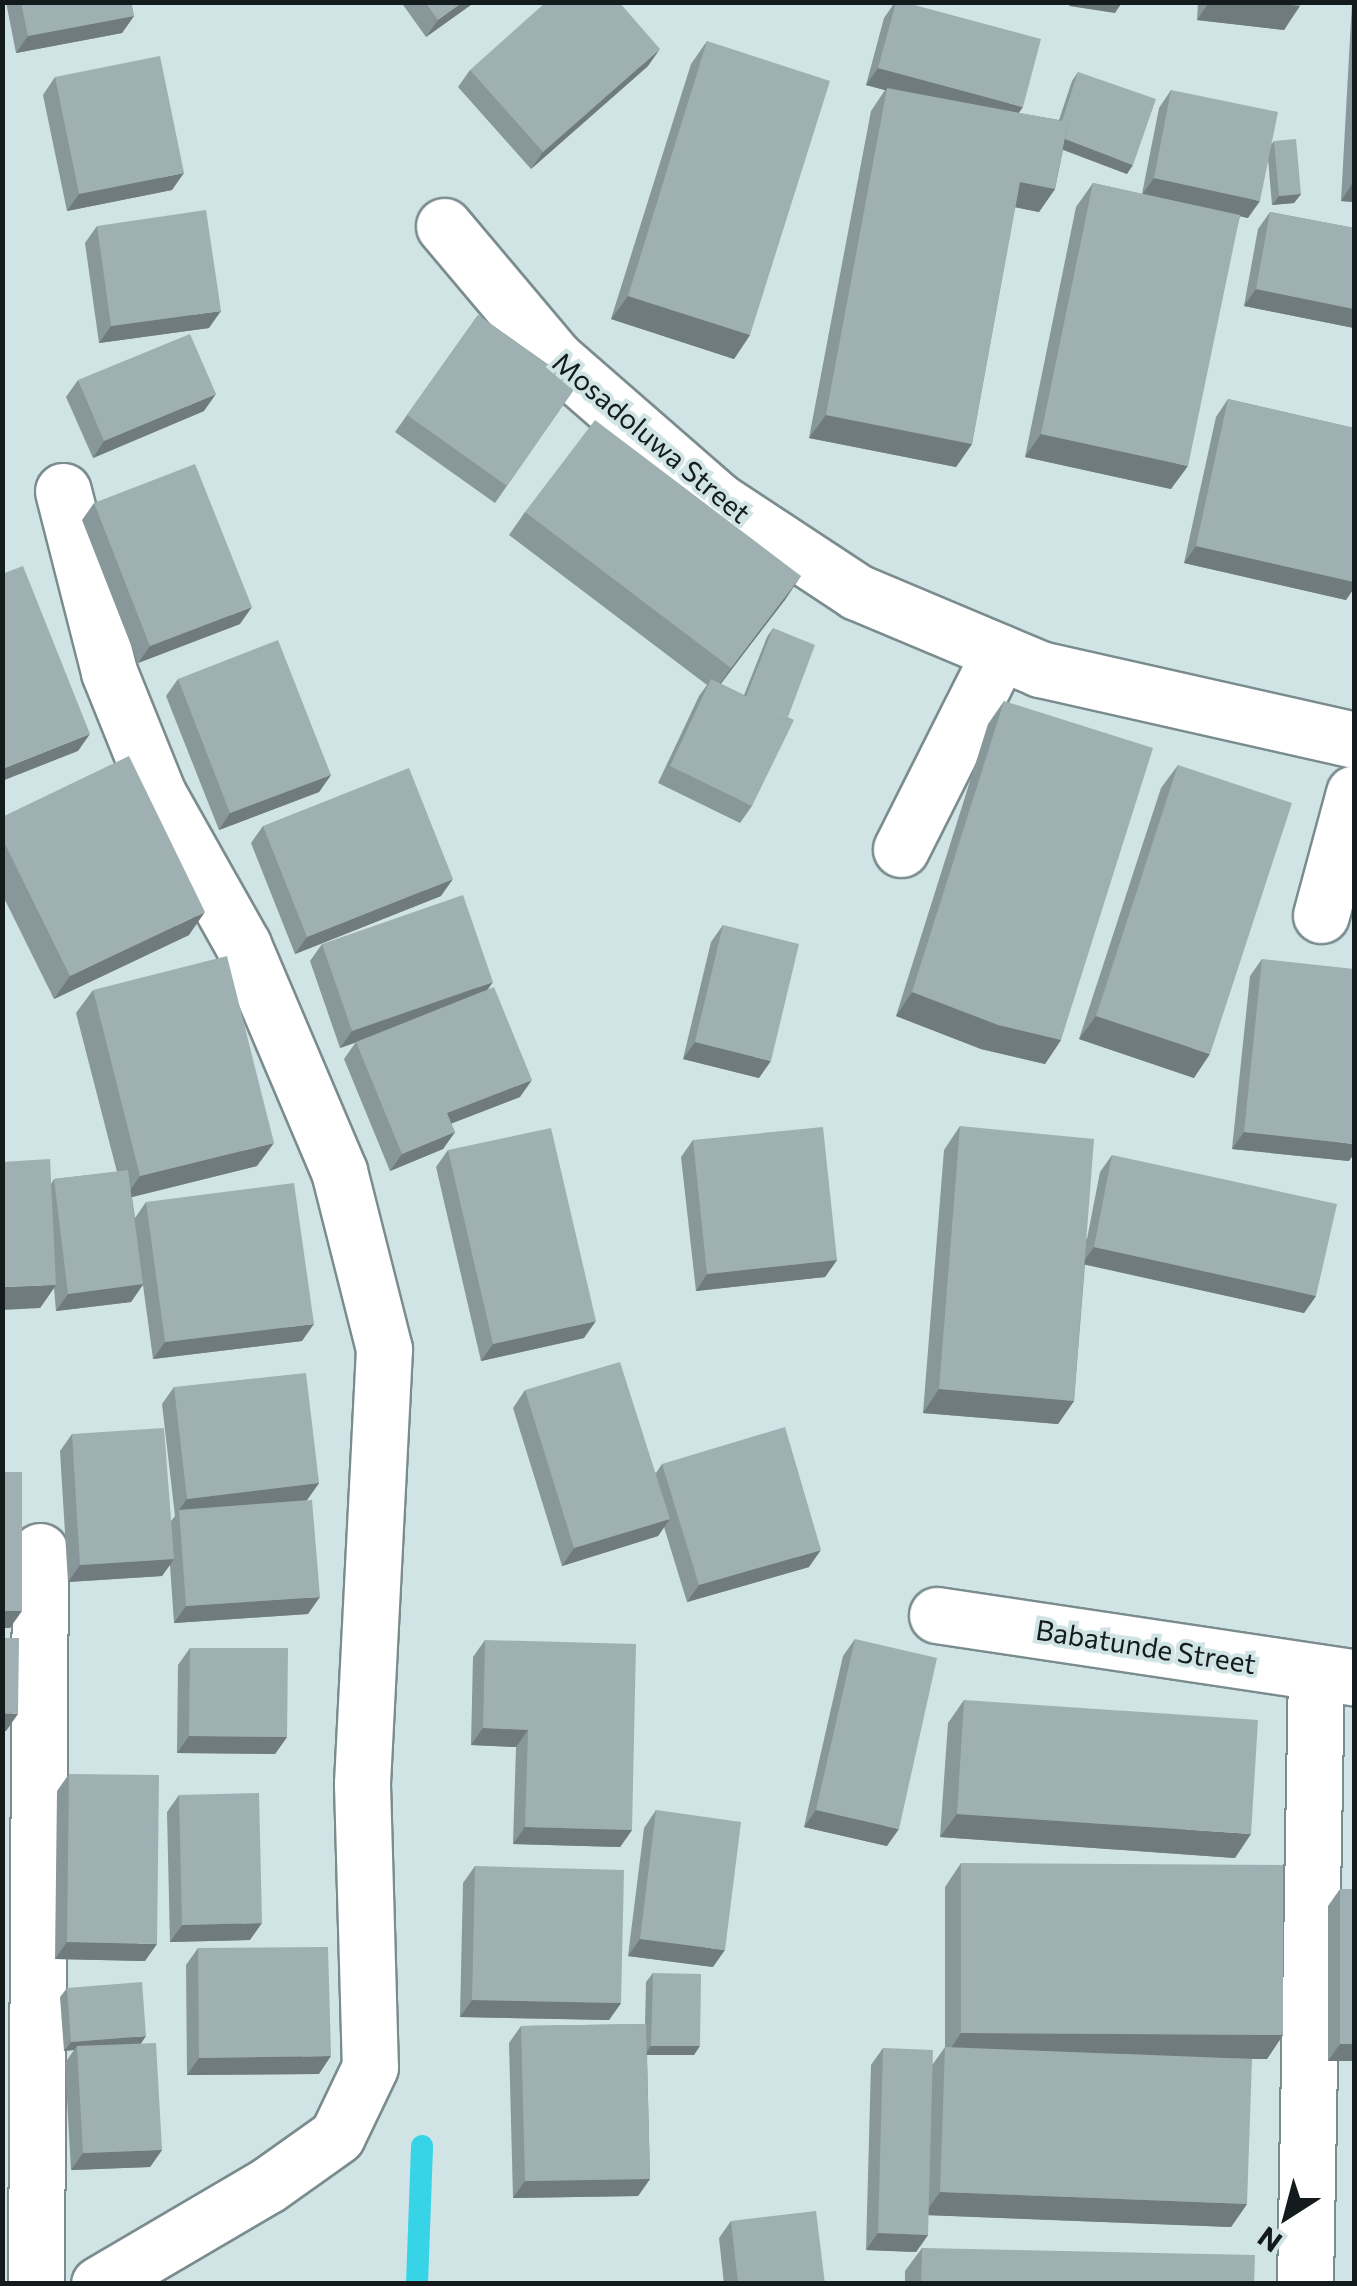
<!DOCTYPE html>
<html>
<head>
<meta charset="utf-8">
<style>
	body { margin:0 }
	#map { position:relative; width:1357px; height:2286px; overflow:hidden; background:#d0e3e5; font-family:Commissioner,sans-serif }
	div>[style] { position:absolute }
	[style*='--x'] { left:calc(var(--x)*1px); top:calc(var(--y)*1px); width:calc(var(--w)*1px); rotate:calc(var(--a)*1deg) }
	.stream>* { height:22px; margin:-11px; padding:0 11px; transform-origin:11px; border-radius:11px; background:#36d4e6 }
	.roads { filter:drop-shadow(2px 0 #7b8c8f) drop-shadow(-2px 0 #7b8c8f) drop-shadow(0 2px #7b8c8f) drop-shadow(0 -2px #7b8c8f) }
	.minor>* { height:55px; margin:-27.5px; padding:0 27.5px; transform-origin:27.5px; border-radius:27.5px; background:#fff }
	.wall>* { inset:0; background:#889799 }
	.shaded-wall>* { inset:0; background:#6f7b7d }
	.building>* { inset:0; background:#9eb0b2 }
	span { translate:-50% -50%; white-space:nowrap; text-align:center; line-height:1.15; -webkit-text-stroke:8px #d0e3e5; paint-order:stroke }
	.street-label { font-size:28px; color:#141b1c }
	.frame { position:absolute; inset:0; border:5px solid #141b1c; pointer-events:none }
	.north { position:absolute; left:1237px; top:2166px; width:100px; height:100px; -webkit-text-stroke:8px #d0e3e5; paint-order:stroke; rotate:216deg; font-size:28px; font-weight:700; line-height:40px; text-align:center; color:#141b1c }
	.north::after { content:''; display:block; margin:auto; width:35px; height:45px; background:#141b1c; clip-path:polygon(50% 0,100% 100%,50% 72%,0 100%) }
</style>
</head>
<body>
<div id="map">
	<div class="stream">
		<div style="--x:417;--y:2284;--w:138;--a:-87.9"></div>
	</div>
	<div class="roads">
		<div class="minor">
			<div style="--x:444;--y:226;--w:172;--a:49.9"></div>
			<div style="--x:555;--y:358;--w:218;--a:41.1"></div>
			<div style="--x:719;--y:501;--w:165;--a:33.4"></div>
			<div style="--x:857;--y:592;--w:199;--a:22.8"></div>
			<div style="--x:1040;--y:669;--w:322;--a:12.7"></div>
			<div style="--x:63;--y:491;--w:187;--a:75.7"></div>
			<div style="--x:109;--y:672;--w:131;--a:68.1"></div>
			<div style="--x:158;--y:794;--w:173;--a:60.6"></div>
			<div style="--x:243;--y:945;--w:246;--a:67"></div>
			<div style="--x:339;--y:1171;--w:184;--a:75.8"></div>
			<div style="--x:384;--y:1349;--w:436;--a:92.9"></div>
			<div style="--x:362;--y:1784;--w:283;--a:88.4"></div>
			<div style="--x:370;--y:2067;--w:76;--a:115.6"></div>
			<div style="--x:337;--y:2136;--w:85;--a:144.6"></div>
			<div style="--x:268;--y:2185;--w:196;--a:149.6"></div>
			<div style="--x:901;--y:849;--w:220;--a:-63.3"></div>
			<div style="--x:1321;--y:915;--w:126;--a:-74.9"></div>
			<div style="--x:937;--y:1615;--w:422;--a:8.5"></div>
			<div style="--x:36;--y:2284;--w:733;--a:-89.69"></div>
			<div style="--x:1305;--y:2284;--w:612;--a:-88.97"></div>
		</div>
	</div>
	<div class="wall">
		<div style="clip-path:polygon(6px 2px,131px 2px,134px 16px,122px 33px,16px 53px)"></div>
		<div style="clip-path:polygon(401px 2px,475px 2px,426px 37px)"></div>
		<div style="clip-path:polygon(895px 2px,903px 2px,1019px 113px,1059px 120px,1072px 81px,1078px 72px,1127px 174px,1063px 150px,1055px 189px,1039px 212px,1015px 207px,972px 444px,956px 467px,809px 438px,871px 111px,885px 90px,866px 85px,884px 18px)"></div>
		<div style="clip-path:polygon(1198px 2px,1301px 2px,1284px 30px,1197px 20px)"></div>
		<div style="clip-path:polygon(1352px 2px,1354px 2px,1354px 202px,1341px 201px)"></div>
		<div style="clip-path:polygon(707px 41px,750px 335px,734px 359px,611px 319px,691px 64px)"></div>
		<div style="clip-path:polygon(648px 66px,531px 169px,458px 87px,470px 70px)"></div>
		<div style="clip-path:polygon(55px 77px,172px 190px,67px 211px,43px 95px)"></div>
		<div style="clip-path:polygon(1171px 90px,1271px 145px,1274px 141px,1301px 194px,1294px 203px,1272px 205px,1268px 159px,1248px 218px,1240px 216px,1171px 489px,1025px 457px,1076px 207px,1093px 183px,1142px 194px,1159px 108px)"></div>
		<div style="clip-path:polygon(1270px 212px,1354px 228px,1354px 328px,1244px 306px,1258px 229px)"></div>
		<div style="clip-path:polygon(97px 226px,209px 328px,99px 343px,85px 243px)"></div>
		<div style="clip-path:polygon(478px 315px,577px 385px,495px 503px,395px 432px)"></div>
		<div style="clip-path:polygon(78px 380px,204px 411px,93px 458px,66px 397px)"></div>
		<div style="clip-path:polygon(1228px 399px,1354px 428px,1354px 588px,1346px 600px,1184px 563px,1216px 417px)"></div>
		<div style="clip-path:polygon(94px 503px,240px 624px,138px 663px,82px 520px)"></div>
		<div style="clip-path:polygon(525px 512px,801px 576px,721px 684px,744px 695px,767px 637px,773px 628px,752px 806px,740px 823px,658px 783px,699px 696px,707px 685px,509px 535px)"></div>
		<div style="clip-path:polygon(178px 679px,331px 775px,319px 792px,219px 830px,166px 696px)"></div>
		<div style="clip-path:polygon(1004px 701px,1061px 1040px,1045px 1064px,981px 1049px,896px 1016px,988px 724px)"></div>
		<div style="clip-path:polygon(1178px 765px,1194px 1078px,1079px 1039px,1161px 788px)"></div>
		<div style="clip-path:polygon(2px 817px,189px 935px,54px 999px,2px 894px)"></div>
		<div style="clip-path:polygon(263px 826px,441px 896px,295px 954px,251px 843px)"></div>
		<div style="clip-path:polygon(1354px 856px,1354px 953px,1353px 859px)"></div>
		<div style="clip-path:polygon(723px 925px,759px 1078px,683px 1059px,711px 942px)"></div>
		<div style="clip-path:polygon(322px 944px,487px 990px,520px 1097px,451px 1123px,455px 1132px,443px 1149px,390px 1171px,344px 1059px,356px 1042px,340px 1048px,310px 961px)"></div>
		<div style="clip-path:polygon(1262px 959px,1349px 1161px,1232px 1149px,1250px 976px)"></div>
		<div style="clip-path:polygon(93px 990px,257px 1166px,132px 1197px,135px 1218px,146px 1202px,302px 1341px,153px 1359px,143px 1285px,131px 1302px,56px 1311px,54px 1288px,40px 1308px,51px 1184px,54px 1179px,117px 1172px,76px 1013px)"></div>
		<div style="clip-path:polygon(960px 1126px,1087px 1239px,1100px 1172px,1112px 1155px,1316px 1296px,1304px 1313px,1085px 1264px,1074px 1401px,1058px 1424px,923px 1413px,944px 1150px)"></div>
		<div style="clip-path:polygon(693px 1140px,837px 1260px,825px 1277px,696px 1291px,681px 1157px)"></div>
		<div style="clip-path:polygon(448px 1150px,584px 1338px,481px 1361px,436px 1167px)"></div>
		<div style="clip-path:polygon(174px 1387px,319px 1483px,307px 1500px,308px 1614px,174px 1623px,170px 1565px,162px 1576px,68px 1582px,60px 1451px,72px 1434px,171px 1521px,175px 1516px,162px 1404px)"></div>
		<div style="clip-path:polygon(525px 1390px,656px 1473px,662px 1464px,809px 1567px,687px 1602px,664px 1527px,658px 1536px,562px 1566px,513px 1408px)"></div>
		<div style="clip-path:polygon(855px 1639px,887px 1846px,804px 1827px,843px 1656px)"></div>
		<div style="clip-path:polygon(485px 1640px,632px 1830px,620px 1847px,513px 1844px,516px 1747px,471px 1745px,473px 1657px)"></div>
		<div style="clip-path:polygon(190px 1648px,287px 1737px,275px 1754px,177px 1753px,178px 1665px)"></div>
		<div style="clip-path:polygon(964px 1700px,1235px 1858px,940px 1837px,948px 1723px)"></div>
		<div style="clip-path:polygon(69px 1774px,145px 1961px,55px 1959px,57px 1791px)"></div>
		<div style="clip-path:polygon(179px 1795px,250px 1940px,170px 1942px,167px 1812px)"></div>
		<div style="clip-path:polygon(656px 1810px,713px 1967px,628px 1956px,644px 1828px)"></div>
		<div style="clip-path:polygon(961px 1863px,1283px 2035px,1267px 2059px,1235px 2058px,1247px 2204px,1231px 2227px,928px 2215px,928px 2235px,916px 2252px,866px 2250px,871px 2065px,883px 2048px,933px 2064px,945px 2047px,945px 1887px)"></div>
		<div style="clip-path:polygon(475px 1866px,621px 2003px,609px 2020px,460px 2017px,463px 1883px)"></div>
		<div style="clip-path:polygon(1340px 1889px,1354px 2061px,1328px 2061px,1328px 1906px)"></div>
		<div style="clip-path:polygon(198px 1948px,319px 2074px,187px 2075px,186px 1965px)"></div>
		<div style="clip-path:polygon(653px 1973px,694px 2055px,647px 2055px,650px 2179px,638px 2196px,513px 2198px,509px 2043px,521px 2026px,645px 2024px,646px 1982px)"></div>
		<div style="clip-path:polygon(67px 1988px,141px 2043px,162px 2150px,150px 2167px,71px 2170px,65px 2063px,74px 2050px,64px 2051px,60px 1997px)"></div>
		<div style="clip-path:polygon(731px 2221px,825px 2284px,724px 2284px,719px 2238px)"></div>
		<div style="clip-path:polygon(922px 2248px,1254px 2284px,905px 2284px,905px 2271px)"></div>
	</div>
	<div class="shaded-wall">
		<div style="clip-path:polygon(463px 2px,475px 2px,426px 37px,438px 20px)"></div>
		<div style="clip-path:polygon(1072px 2px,1110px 2px,1121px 4px,1115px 13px,1069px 6px)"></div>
		<div style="clip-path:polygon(1209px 2px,1264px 2px,1300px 6px,1284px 30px,1197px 20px)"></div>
		<div style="clip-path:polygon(134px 16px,122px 33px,16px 53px,28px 36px)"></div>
		<div style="clip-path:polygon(660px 49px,648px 66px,531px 169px,543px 152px)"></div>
		<div style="clip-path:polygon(878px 68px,1023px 107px,1011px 124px,866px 85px)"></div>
		<div style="clip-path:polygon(1057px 136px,1133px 165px,1127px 174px,1051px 145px)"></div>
		<div style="clip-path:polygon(184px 173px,172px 190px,67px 211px,79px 194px)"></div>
		<div style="clip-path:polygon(1154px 178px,1260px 201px,1248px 218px,1142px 195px)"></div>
		<div style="clip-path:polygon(1354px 181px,1354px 202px,1341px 201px)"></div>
		<div style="clip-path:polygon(1020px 182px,1055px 189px,1039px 212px,1004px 205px)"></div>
		<div style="clip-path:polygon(1301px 194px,1294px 203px,1272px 205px,1279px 196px)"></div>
		<div style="clip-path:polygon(1256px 289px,1354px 309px,1354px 328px,1244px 306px)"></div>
		<div style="clip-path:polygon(628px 296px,750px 335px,734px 359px,611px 319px)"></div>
		<div style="clip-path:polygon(221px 311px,209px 328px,99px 343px,111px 326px)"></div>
		<div style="clip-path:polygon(216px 394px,204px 411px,93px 458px,104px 441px)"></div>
		<div style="clip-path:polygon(826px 415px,972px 444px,956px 467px,809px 438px)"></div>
		<div style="clip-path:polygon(1041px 434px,1188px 466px,1171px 489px,1025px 457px)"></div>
		<div style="clip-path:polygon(1196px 546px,1354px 582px,1354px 588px,1346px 600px,1184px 563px)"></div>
		<div style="clip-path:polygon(801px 576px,785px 600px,715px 691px,731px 668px)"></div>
		<div style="clip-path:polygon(252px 607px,240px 624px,138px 663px,150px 646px)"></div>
		<div style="clip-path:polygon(90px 734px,78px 751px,2px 781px,2px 769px)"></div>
		<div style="clip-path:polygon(331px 775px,319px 792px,219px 830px,230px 813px)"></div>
		<div style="clip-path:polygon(453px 879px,441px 896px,295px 954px,307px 937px)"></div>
		<div style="clip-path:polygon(205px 912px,189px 935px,54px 999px,70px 976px)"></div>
		<div style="clip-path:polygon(493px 982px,481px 999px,340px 1048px,352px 1031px)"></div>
		<div style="clip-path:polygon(912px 992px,1061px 1040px,1045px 1064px,981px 1049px,896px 1016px)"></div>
		<div style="clip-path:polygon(1096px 1016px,1210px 1054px,1194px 1078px,1079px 1039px)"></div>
		<div style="clip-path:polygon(695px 1042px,771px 1061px,759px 1078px,683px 1059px)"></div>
		<div style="clip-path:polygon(532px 1080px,520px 1097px,435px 1130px,447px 1113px)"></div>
		<div style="clip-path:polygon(455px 1132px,443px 1149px,390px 1171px,402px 1154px)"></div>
		<div style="clip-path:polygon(1244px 1132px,1354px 1144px,1354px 1154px,1349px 1161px,1232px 1149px)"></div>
		<div style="clip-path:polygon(274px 1143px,257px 1166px,124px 1199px,140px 1176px)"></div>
		<div style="clip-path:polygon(1094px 1247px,1316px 1296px,1304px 1313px,1082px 1264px)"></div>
		<div style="clip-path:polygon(837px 1260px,825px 1277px,696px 1291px,707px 1274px)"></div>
		<div style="clip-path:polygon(143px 1284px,131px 1302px,56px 1311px,68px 1294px)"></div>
		<div style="clip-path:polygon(56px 1285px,40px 1308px,2px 1310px,2px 1287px)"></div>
		<div style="clip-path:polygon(596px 1321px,584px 1338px,481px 1361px,493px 1344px)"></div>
		<div style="clip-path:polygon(314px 1324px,302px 1341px,153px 1359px,165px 1342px)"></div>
		<div style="clip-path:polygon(939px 1389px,1074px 1401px,1058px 1424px,923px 1413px)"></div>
		<div style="clip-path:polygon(319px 1483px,307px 1500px,179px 1510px,187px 1499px)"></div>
		<div style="clip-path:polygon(670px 1519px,658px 1536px,562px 1566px,574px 1548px)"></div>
		<div style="clip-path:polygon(821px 1550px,809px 1567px,687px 1602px,699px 1585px)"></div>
		<div style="clip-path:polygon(174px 1559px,162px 1576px,68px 1582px,80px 1565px)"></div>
		<div style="clip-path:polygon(320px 1597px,308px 1614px,174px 1623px,186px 1606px)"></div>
		<div style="clip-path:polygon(2px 1611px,22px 1611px,10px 1628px,2px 1628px)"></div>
		<div style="clip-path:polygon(2px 1713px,18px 1714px,6px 1731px,2px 1731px)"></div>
		<div style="clip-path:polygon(483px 1728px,528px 1730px,516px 1747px,471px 1745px)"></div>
		<div style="clip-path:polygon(189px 1736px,287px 1737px,275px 1754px,177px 1753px)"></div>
		<div style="clip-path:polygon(816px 1810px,899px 1829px,887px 1846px,804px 1827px)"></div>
		<div style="clip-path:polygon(957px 1814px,1251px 1834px,1235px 1858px,940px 1837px)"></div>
		<div style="clip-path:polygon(525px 1827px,632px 1830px,620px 1847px,513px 1844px)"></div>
		<div style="clip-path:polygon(262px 1923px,250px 1940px,170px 1942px,182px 1925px)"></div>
		<div style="clip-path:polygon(640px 1939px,725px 1950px,713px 1967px,628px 1956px)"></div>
		<div style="clip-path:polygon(67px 1942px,157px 1944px,145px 1961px,55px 1959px)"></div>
		<div style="clip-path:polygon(472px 2000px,621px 2003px,609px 2020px,460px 2017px)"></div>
		<div style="clip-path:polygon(961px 2033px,1283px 2035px,1267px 2059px,945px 2057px)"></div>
		<div style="clip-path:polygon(146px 2036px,140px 2045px,77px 2046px,74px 2050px,64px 2051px,71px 2042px)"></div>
		<div style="clip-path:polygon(1340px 2044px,1354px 2044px,1354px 2061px,1328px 2061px)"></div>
		<div style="clip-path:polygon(651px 2046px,700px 2046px,694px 2055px,644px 2055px)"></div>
		<div style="clip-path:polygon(331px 2056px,319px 2074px,187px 2075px,199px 2058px)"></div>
		<div style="clip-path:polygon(162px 2150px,150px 2167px,71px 2170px,83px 2153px)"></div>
		<div style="clip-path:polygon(650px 2179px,638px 2196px,513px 2198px,525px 2181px)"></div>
		<div style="clip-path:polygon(940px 2192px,1247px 2204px,1231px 2227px,924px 2215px)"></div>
		<div style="clip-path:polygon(878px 2233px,928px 2235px,916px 2252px,866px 2250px)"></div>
	</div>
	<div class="building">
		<div style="clip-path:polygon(21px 2px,131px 2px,134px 16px,28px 36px)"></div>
		<div style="clip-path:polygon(425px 2px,463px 2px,438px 20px)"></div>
		<div style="clip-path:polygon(546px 2px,619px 2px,660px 49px,543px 152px,470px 70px)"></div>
		<div style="clip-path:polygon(896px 2px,903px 2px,1041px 39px,1023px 107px,878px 68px)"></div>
		<div style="clip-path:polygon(1264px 2px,1301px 2px,1300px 6px)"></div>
		<div style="clip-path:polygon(707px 41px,830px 81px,750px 335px,628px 296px)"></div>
		<div style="clip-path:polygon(160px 56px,184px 173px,79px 194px,55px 77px)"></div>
		<div style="clip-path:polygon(1078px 72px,1156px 99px,1133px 165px,1065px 139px,1068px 122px,1062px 121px)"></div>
		<div style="clip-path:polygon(887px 88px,1068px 122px,1055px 189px,1020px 182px,972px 444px,826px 415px)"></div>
		<div style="clip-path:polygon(1171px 90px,1278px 112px,1260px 201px,1154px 178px)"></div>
		<div style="clip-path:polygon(1296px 139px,1301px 194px,1279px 196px,1274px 141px)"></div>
		<div style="clip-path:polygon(1093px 183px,1240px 215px,1188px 466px,1041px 434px)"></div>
		<div style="clip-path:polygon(206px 210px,221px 311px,111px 326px,97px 226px)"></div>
		<div style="clip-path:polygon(1270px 212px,1354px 228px,1354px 309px,1256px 289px)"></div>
		<div style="clip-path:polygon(478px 315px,577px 385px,507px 486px,407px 415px)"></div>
		<div style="clip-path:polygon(190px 334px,216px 394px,104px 441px,78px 380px)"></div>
		<div style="clip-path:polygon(1228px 399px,1354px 428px,1354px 582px,1196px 546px)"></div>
		<div style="clip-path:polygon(595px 420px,801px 576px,731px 668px,525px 512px)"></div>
		<div style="clip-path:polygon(195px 464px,252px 607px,150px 646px,94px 503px)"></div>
		<div style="clip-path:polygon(23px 566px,90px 734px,2px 769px,2px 574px)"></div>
		<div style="clip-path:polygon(773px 628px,815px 645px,788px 717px,746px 697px)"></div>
		<div style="clip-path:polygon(278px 640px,331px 775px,230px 813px,178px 679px)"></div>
		<div style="clip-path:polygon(711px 679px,794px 720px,752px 806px,670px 766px)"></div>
		<div style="clip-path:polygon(1004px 701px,1153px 748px,1061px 1040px,998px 1025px,912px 992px)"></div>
		<div style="clip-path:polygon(129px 756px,205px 912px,70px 976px,2px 838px,2px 817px)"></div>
		<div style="clip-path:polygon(1178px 765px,1292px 803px,1210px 1054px,1096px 1016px)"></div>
		<div style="clip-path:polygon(409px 768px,453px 879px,307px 937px,263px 826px)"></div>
		<div style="clip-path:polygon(463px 895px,493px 982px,352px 1031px,322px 944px)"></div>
		<div style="clip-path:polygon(723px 925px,799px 944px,771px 1061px,695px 1042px)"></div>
		<div style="clip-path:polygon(227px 956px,274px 1143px,140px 1176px,93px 990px)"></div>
		<div style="clip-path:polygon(1262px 959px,1354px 969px,1354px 1144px,1244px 1132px)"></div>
		<div style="clip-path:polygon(494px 987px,532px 1080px,447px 1113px,455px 1132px,402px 1154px,356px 1042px)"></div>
		<div style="clip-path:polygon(960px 1126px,1094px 1139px,1074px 1401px,939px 1389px)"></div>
		<div style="clip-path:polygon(823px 1127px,837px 1260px,707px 1274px,693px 1140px)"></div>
		<div style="clip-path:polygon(551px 1128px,596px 1321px,493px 1344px,448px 1150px)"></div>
		<div style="clip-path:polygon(1112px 1155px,1337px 1204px,1316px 1296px,1094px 1247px)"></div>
		<div style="clip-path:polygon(50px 1159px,56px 1285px,2px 1287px,2px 1162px)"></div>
		<div style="clip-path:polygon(128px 1170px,143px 1284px,68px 1294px,54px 1179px)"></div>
		<div style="clip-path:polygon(294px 1183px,314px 1324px,165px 1342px,146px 1202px)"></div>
		<div style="clip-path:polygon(620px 1362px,670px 1519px,574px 1548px,525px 1390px)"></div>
		<div style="clip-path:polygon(306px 1373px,319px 1483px,187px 1499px,174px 1387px)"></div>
		<div style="clip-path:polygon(785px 1427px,821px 1550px,699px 1585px,662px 1464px)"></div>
		<div style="clip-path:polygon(164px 1428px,174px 1559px,80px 1565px,72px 1434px)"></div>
		<div style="clip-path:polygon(2px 1472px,22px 1472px,22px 1611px,2px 1611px)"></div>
		<div style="clip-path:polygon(312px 1500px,320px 1597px,186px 1606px,179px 1510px)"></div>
		<div style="clip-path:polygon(2px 1638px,19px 1638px,18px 1714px,2px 1713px)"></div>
		<div style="clip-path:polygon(855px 1639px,937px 1658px,899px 1829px,816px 1810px)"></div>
		<div style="clip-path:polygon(485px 1640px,636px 1644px,632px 1830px,525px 1827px,528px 1730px,483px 1728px)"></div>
		<div style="clip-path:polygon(190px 1648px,288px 1648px,287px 1737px,189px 1736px)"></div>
		<div style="clip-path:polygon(964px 1700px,1258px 1720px,1251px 1834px,957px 1814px)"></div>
		<div style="clip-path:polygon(69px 1774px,159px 1775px,157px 1944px,67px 1942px)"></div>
		<div style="clip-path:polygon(259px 1793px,262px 1923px,182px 1925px,179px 1795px)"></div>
		<div style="clip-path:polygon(656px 1810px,741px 1822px,725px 1950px,640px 1939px)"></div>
		<div style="clip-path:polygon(961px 1863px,1283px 1865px,1283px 2035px,961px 2033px)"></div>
		<div style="clip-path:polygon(475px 1866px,624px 1870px,621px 2003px,472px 2000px)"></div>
		<div style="clip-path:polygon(1340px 1889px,1354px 1889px,1354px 2044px,1340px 2044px)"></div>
		<div style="clip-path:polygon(328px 1947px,331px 2056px,199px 2058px,198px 1948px)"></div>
		<div style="clip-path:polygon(653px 1973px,701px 1974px,700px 2046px,651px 2046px)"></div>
		<div style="clip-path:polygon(142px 1982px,146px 2036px,71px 2042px,67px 1988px)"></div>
		<div style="clip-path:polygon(646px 2024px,650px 2179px,525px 2181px,521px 2026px)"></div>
		<div style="clip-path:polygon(156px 2043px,162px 2150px,83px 2153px,77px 2046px)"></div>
		<div style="clip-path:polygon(945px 2047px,1252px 2059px,1247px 2204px,940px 2192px)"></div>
		<div style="clip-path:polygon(883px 2048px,933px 2050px,928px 2235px,878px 2233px)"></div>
		<div style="clip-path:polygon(816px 2211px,825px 2284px,738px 2284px,731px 2221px)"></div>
		<div style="clip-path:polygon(922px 2248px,1255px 2255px,1254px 2284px,921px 2284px)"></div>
	</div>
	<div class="street-label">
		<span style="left:652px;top:437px;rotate:40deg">Mosadoluwa Street</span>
		<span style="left:1146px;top:1646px;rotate:9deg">Babatunde Street</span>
	</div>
	<div class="frame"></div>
	<div class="north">N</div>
</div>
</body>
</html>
